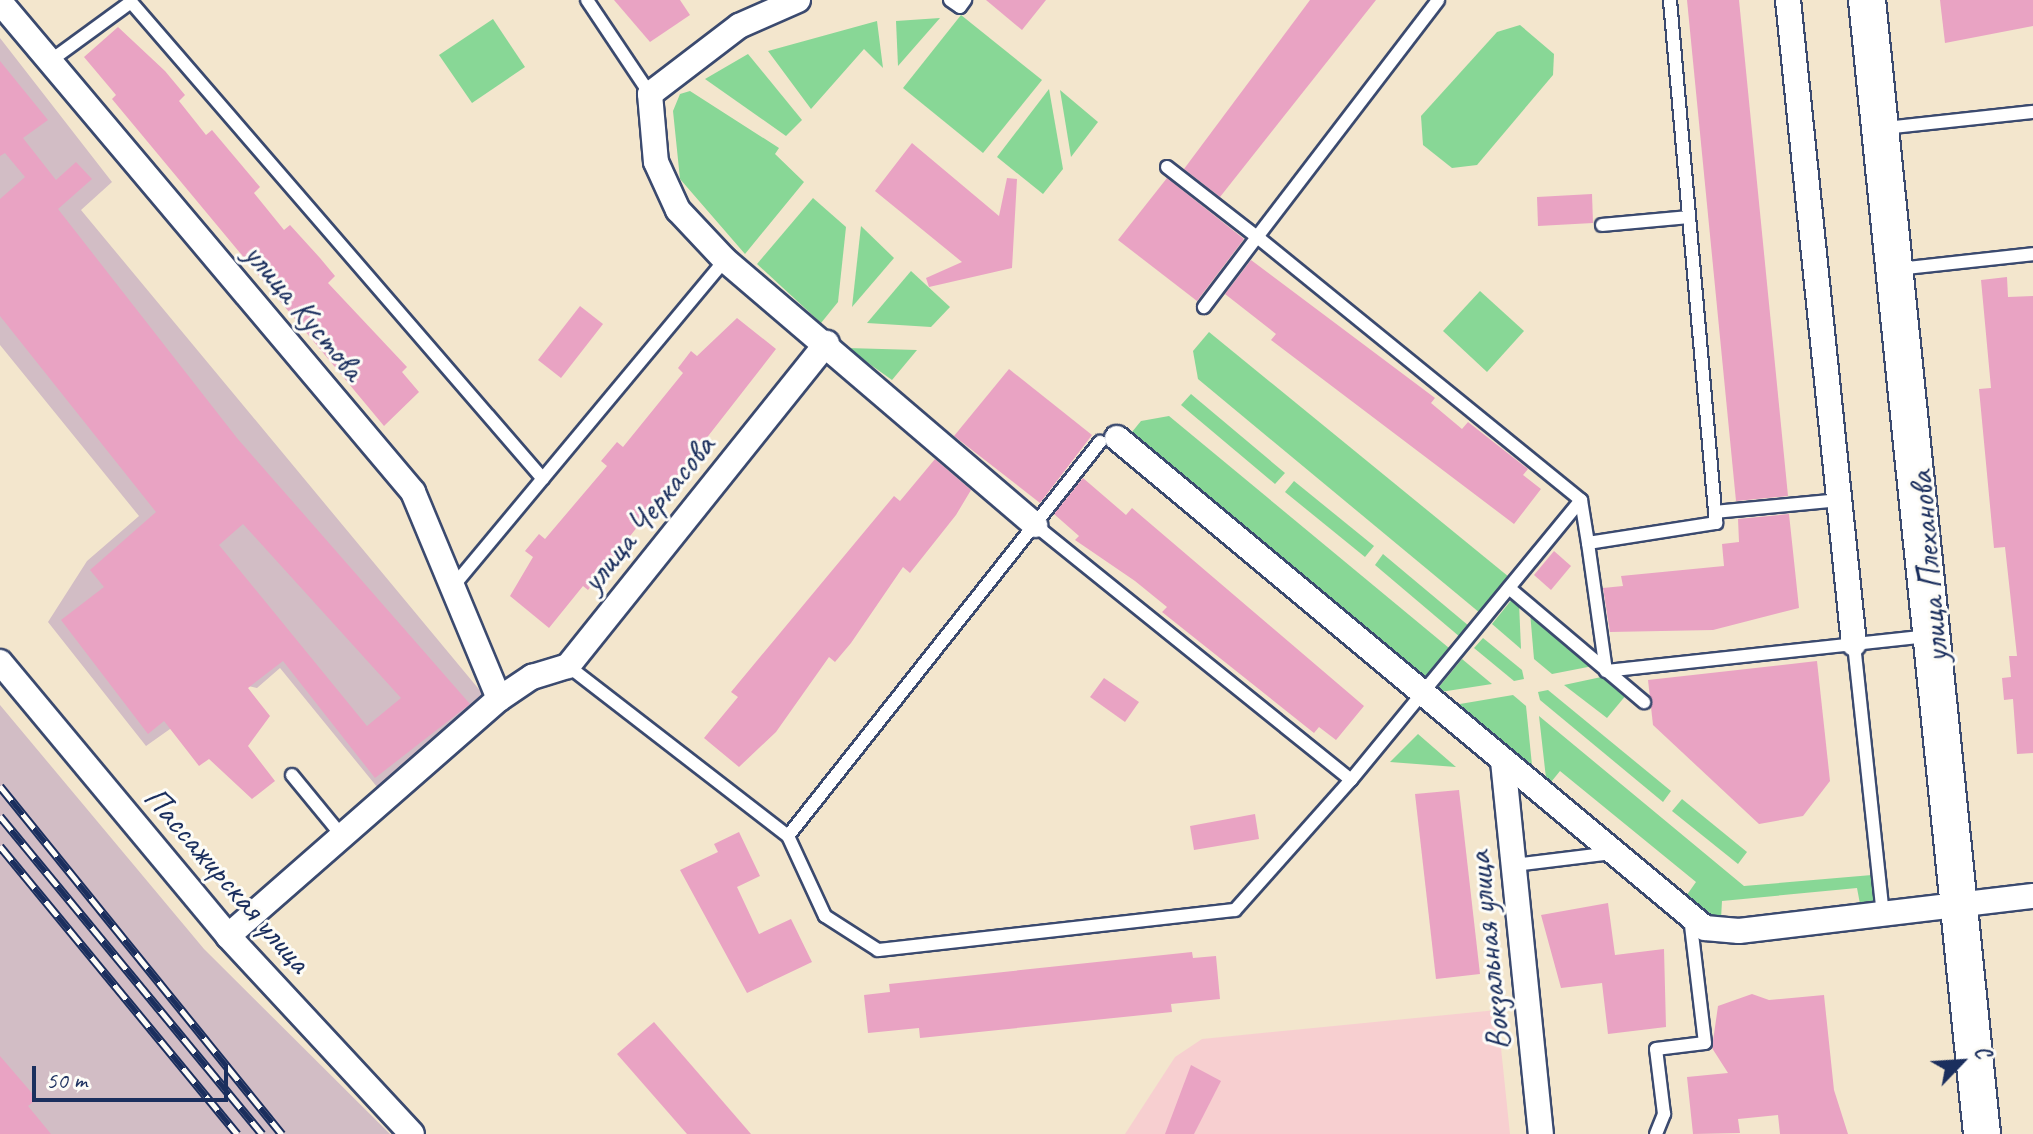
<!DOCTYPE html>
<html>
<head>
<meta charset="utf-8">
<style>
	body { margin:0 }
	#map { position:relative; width:2033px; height:1134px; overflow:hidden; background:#f3e6cd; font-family:Caveat,sans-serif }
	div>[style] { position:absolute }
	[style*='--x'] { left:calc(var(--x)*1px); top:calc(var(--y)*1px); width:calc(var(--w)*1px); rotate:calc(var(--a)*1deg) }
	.built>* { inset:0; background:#f7cfd0 }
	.industrial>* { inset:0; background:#d2bdc5 }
	.green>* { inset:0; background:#88d796 }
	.building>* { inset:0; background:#e9a3c3 }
	.roads { filter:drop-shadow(2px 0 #3b4a6f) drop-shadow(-2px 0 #3b4a6f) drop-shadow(0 2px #3b4a6f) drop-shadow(0 -2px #3b4a6f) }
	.lane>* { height:12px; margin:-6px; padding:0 6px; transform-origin:6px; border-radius:6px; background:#fff }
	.street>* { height:24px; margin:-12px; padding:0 12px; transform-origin:12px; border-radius:12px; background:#fff }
	.secondary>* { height:36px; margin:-18px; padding:0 18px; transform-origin:18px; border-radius:18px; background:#fff }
	.rail>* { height:9px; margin-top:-4.5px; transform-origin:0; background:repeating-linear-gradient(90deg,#fdfcf7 0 18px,#1b2f5e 0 36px); box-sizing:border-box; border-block:2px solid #1b2f5e }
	span { translate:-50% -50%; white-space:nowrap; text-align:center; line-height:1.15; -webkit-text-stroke:6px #fdfcf7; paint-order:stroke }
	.street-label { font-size:34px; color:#1b2f5e }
	.north { position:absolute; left:1921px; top:1022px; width:80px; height:80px; -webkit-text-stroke:6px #fdfcf7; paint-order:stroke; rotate:65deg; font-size:22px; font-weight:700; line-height:32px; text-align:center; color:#1b2f5e }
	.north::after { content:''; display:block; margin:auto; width:28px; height:36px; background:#1b2f5e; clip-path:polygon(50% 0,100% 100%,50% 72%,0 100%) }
	.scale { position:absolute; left:32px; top:1066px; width:196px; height:36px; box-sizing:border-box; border:4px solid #1b2f5e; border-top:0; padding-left:10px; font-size:24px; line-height:28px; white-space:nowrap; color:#1b2f5e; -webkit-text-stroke:6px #fdfcf7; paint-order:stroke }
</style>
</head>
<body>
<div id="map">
	<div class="built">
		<div style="clip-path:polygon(1497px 1010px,1510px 1134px,1125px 1134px,1175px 1057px,1202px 1039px)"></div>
	</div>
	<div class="industrial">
		<div style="clip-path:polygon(0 38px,112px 182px,81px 210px,487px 699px,382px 793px,280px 668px,257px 688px,235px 683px,146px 746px,48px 622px,87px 561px,139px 516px,0 345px)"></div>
		<div style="clip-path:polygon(0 705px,204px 949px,390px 1134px,0 1134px)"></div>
	</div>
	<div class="green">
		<div style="clip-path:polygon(961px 15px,1042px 80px,983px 153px,903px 88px)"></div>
		<div style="clip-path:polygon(940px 18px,898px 66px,896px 21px)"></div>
		<div style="clip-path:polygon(493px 19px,525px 67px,472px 103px,439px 55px)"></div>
		<div style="clip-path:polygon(877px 21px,883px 68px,864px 49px,811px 109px,768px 51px)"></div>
		<div style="clip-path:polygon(1520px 25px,1554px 54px,1553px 75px,1477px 165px,1452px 168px,1423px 145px,1421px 116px,1497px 32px)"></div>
		<div style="clip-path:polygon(748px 54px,802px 120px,786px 136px,705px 79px)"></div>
		<div style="clip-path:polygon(1049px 89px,1063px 169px,1043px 194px,997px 157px)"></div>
		<div style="clip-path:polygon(1060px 90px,1098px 122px,1071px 157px)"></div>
		<div style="clip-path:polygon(690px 91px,779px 148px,775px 154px,804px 182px,745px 254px,680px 179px,673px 111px,680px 94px)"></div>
		<div style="clip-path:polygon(813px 198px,846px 227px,838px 302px,821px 323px,757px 264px)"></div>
		<div style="clip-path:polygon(861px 226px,894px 258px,852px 307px)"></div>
		<div style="clip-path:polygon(911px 271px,950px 307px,931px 327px,867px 323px)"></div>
		<div style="clip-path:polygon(1480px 291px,1524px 331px,1487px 372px,1443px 331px)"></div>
		<div style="clip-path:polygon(1209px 332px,1509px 577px,1480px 613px,1198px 379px,1193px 351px)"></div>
		<div style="clip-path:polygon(847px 348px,917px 350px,892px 380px)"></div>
		<div style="clip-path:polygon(1191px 394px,1285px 473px,1275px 484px,1181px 405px)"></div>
		<div style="clip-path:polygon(1169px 416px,1449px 648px,1421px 682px,1127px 438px,1141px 421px)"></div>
		<div style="clip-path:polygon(1294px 481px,1374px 546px,1365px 557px,1285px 492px)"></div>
		<div style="clip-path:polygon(1383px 554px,1469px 626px,1460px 637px,1375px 565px)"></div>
		<div style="clip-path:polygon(1513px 598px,1519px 603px,1521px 649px,1492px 624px)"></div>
		<div style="clip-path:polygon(1530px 612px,1593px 666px,1552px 674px,1534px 659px)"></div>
		<div style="clip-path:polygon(1483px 638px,1522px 670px,1524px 679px,1514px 681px,1474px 648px)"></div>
		<div style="clip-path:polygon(1462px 659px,1492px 684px,1434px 693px)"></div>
		<div style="clip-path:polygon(1606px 676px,1627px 694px,1607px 718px,1564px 685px)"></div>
		<div style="clip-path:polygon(1548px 690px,1671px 791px,1663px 802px,1540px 700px,1538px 692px)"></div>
		<div style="clip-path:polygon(1513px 695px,1526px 706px,1533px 775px,1454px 705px)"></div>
		<div style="clip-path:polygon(1539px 716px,1744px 886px,1872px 875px,1875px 903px,1860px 904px,1857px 888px,1722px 901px,1721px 919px,1699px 910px,1684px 899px,1696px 882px,1560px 771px,1547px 787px)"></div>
		<div style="clip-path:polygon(1418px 734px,1456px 767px,1390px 762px)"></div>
		<div style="clip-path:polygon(1682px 799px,1747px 852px,1738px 864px,1672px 811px)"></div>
	</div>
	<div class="building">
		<div style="clip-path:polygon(614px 0,680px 0,690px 15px,650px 42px)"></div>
		<div style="clip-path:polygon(986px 0,1046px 0,1022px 30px)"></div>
		<div style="clip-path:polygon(1310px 0,1376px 0,1220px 197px,1184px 169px)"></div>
		<div style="clip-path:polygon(1687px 0,1739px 0,1788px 496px,1736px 501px)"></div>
		<div style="clip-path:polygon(1940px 0,2033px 0,2033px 26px,1945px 43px)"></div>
		<div style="clip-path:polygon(118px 27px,165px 71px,185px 95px,179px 101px,206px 135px,212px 130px,260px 187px,254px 193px,284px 230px,290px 225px,320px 258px,335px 276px,328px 283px,407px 367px,402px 372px,419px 392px,384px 426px,112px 99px,116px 95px,84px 57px)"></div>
		<div style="clip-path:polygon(evenodd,0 61px,48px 120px,23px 138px,56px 180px,76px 162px,92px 179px,58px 209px,237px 438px,470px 704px,375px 778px,283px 661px,248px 688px,270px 716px,248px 746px,275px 781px,252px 799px,209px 759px,199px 766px,164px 721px,148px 734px,61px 620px,104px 587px,90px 570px,156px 512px,0 316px,0 199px,25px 177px,5px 153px,0 156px,0 61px,243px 524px,401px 698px,367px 726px,219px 545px,243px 524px)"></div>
		<div style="clip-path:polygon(912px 143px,999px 216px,1007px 178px,1017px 179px,1012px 268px,929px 287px,926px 278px,962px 262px,875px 191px)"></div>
		<div style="clip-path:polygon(1167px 178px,1244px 239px,1197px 301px,1118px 240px)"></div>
		<div style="clip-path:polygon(1592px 194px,1593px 223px,1538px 226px,1537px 197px)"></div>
		<div style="clip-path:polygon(1251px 260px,1435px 398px,1431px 403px,1462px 429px,1468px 422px,1528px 469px,1523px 475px,1541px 489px,1514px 524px,1271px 340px,1276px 334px,1225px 294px)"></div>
		<div style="clip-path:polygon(2007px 277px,2008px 297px,2033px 296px,2033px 753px,2017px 754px,2013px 699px,2004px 700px,2002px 678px,2011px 677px,2009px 656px,2017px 656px,2005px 547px,1994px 548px,1979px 389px,1991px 388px,1981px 280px)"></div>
		<div style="clip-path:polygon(580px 306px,603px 324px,561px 378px,538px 360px)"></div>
		<div style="clip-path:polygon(737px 318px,776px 349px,588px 590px,583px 586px,549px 628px,510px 596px,533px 557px,525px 551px,539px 534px,545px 539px,607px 466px,601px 461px,617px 442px,623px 447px,683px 373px,678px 368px,691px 351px,697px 356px)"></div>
		<div style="clip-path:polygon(1009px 369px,1092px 435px,1040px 503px,954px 436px)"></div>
		<div style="clip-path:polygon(935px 459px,971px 490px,956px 515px,910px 573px,903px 567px,851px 643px,835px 662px,829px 657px,776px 732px,739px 767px,704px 738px,738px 697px,731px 692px,894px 496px,900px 501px)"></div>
		<div style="clip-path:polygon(1083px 478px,1126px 515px,1132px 508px,1364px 706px,1336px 740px,1319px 727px,1314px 733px,1162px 612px,1167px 607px,1135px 581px,1075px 540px,1079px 536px,1054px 514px)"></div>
		<div style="clip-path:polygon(1789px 514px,1799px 608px,1713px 630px,1610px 632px,1603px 588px,1623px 586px,1621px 576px,1724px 566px,1722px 544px,1739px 542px,1738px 519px)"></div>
		<div style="clip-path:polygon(1554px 551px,1571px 566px,1551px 590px,1534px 575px)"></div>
		<div style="clip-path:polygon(1817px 661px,1830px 781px,1803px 816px,1759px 824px,1653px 725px,1648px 680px)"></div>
		<div style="clip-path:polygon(1104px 678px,1139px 702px,1125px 722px,1090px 697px)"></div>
		<div style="clip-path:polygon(1459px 790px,1480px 974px,1436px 979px,1415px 794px)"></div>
		<div style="clip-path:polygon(1255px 814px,1259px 839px,1194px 850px,1190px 826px)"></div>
		<div style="clip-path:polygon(739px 832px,760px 876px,737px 887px,759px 934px,791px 919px,812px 962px,747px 993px,680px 870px,718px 852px,714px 844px)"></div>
		<div style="clip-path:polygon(1608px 903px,1615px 955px,1664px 949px,1666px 1027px,1608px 1034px,1602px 983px,1561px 988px,1541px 915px)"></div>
		<div style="clip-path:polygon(1192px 952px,1193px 958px,1216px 956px,1220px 999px,1171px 1004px,1172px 1012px,920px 1038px,919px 1028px,868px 1033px,864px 995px,890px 992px,889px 984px)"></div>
		<div style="clip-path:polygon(1752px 994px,1769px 1000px,1824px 995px,1834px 1090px,1848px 1134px,1780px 1134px,1778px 1115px,1738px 1119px,1740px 1133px,1693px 1134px,1687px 1077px,1728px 1073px,1712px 1048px,1718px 1006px)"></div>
		<div style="clip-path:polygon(654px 1022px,751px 1134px,687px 1134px,617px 1054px)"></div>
		<div style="clip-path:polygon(0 1056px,37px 1099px,28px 1106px,51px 1134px,0 1134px)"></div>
		<div style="clip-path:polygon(1191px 1065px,1221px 1081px,1194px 1134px,1165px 1134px)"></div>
	</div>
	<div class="roads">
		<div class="lane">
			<div style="--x:587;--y:0;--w:113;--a:56.2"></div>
			<div style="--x:950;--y:0;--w:12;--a:35"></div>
			<div style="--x:960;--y:7;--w:9;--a:-54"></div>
			<div style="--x:50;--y:61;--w:100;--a:-36.1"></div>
			<div style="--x:131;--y:2;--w:630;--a:49.18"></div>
			<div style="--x:1885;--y:128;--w:149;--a:-6.2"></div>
			<div style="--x:1167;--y:167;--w:114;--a:37.9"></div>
			<div style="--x:1257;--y:237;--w:88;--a:127.1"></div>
			<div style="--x:1602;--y:225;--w:87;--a:-5.3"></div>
			<div style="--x:1898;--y:269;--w:136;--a:-6.3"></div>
			<div style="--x:1581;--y:500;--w:44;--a:80.8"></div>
			<div style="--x:1588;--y:543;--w:130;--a:-8.9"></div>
			<div style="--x:1716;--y:523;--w:525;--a:-95.03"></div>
			<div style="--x:1715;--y:512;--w:125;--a:-5.5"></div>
			<div style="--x:1035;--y:525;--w:406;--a:38.9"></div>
			<div style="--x:1351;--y:780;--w:362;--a:-50.6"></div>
			<div style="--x:1581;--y:500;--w:417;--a:-140.9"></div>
			<div style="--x:1257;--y:237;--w:298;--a:-52.6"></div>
			<div style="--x:1588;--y:543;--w:129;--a:82"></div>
			<div style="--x:1606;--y:671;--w:324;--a:-6.2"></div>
			<div style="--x:455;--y:584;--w:422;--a:-50.2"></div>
			<div style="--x:1509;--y:588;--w:177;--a:40.2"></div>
			<div style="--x:1854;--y:644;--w:272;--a:83.9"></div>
			<div style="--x:568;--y:666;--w:278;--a:37.7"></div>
			<div style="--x:788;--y:836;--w:503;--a:-51.63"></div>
			<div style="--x:292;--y:775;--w:80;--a:50.6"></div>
			<div style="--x:788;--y:836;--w:88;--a:65.2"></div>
			<div style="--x:825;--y:916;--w:63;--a:32.7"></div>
			<div style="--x:878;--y:950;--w:359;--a:-6.4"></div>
			<div style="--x:1235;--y:910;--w:174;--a:-48.3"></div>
			<div style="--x:1514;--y:865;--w:99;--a:-7"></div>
			<div style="--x:1656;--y:1134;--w:22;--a:-68"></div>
			<div style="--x:1664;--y:1114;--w:65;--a:-97"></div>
			<div style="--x:1656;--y:1049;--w:49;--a:-7"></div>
			<div style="--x:1705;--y:1043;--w:126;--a:-96.8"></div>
		</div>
		<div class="street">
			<div style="--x:798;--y:0;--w:64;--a:156.2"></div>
			<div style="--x:739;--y:26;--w:112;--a:142.6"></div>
			<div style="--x:650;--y:94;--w:68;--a:85"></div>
			<div style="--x:656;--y:162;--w:53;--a:65.4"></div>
			<div style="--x:678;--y:210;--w:69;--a:46.8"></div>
			<div style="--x:725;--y:260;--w:408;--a:40.5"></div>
			<div style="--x:1788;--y:0;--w:647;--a:84.15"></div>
			<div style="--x:0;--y:2;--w:641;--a:49.87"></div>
			<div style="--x:413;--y:492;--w:224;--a:67.4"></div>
			<div style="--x:1117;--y:438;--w:765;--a:39.81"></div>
			<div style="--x:1705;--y:928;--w:34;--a:5"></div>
			<div style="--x:1739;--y:931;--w:296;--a:-6.8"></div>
			<div style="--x:0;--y:662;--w:356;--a:50.2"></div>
			<div style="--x:228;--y:936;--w:270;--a:47.1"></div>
			<div style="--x:1503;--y:761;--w:375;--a:84.2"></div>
			<div style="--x:228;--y:936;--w:360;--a:-41.2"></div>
			<div style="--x:499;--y:699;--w:40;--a:-34"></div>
			<div style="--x:532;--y:677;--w:38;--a:-17"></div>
			<div style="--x:568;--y:666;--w:414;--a:-51.3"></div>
		</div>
		<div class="secondary">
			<div style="--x:1867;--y:0;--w:1140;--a:84.21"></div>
		</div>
	</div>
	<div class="rail">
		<div style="--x:0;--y:786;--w:448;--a:51"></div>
		<div style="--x:0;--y:816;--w:412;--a:50.5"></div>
		<div style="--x:0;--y:846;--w:373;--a:50.5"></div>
	</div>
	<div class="street-label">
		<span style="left:305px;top:311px;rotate:50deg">улица Кустова</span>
		<span style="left:647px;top:513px;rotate:-51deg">улица Черкасова</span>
		<span style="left:1928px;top:567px;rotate:-95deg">улица Плеханова</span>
		<span style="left:228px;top:879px;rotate:49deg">Пассажирская улица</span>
		<span style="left:1488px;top:951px;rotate:-96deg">Вокзальная улица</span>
	</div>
	<div class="north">С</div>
	<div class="scale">50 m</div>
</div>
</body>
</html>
